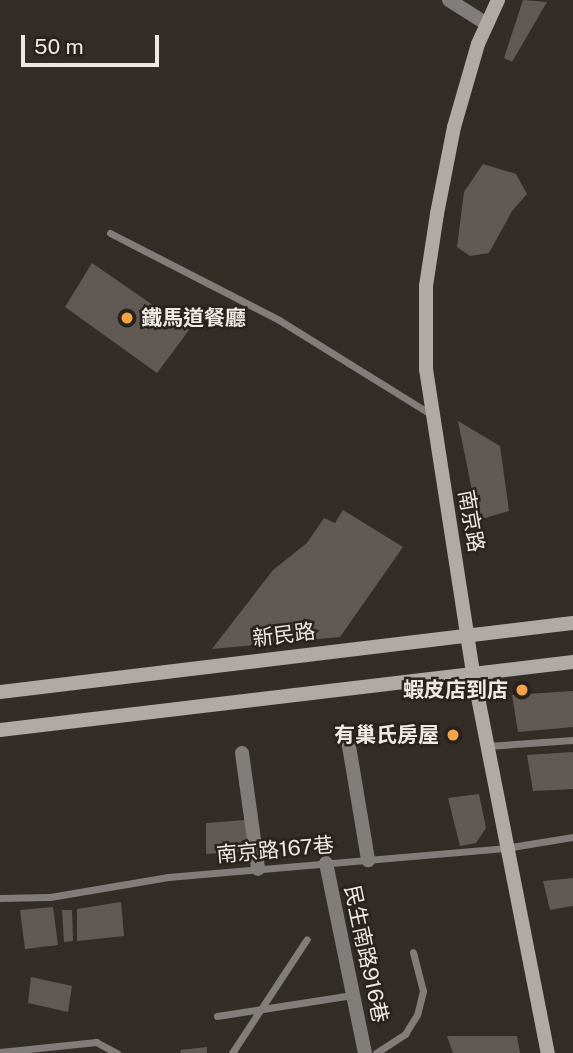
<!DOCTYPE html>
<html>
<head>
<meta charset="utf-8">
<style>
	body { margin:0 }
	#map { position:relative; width:573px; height:1053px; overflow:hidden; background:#332d27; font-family:"Public Sans","Noto Sans TC",sans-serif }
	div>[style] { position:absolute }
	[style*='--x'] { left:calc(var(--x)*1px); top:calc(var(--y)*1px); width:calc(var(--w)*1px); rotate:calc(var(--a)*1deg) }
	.building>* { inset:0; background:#615a54 }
	.lane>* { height:7px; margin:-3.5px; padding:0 3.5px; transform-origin:3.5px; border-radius:3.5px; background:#807d7a }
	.street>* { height:14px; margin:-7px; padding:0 7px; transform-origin:7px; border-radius:7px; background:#807d7a }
	.secondary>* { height:14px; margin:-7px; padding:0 7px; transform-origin:7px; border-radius:7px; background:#afaaa5 }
	.dots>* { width:19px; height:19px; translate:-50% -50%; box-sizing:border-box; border:4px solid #29231e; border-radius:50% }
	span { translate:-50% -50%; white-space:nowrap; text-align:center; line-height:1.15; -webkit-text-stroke:5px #29231e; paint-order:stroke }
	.poi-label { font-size:21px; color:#ede9e5; font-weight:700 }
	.left { translate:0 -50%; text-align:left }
	.right { translate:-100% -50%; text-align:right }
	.street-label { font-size:21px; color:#ede9e5 }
	.scale { position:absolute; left:21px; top:35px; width:138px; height:32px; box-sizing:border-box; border:4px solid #ede9e5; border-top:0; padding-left:9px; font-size:21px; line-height:24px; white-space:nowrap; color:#ede9e5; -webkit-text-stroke:5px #29231e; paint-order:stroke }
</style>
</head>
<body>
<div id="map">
	<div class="building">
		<div style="clip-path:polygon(523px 0,547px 2px,512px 62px,504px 58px)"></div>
		<div style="clip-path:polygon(483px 164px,516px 174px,527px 194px,512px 211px,489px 253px,470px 256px,457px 247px,464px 192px)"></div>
		<div style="clip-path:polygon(92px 263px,189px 330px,157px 373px,65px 307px)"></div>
		<div style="clip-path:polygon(458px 421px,500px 446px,509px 511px,478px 520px)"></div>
		<div style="clip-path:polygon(343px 510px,403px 547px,340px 637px,212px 649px,273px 570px,307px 543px,324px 518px,335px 523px)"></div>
		<div style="clip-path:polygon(573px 691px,573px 727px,518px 732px,512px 695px)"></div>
		<div style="clip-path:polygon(573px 752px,573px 789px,533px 791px,527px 755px)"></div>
		<div style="clip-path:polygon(479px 794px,486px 828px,476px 843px,460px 846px,448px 798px)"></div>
		<div style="clip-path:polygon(245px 820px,251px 851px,206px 854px,206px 823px)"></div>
		<div style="clip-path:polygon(573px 878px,573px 906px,550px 910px,543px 881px)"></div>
		<div style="clip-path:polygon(121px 902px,124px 936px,77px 941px,77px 909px)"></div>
		<div style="clip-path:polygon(53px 907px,58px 945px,25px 949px,20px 910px)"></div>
		<div style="clip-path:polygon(62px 910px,72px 910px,73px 941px,64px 942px)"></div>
		<div style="clip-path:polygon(31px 977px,72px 986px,68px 1012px,28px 1003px)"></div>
		<div style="clip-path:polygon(447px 1036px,517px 1036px,520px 1053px,453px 1053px)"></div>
		<div style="clip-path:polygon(207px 1047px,207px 1053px,181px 1053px,180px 1050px)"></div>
	</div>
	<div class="lane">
		<div style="--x:110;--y:233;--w:190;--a:27.2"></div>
		<div style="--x:279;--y:320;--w:180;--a:31.8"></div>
		<div style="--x:487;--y:746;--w:86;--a:-4"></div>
		<div style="--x:0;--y:898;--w:50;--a:-1.1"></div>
		<div style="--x:50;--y:897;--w:120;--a:-9.6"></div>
		<div style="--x:168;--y:877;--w:338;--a:-4.9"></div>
		<div style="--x:505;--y:848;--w:69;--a:-9.2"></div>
		<div style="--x:217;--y:1016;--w:137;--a:-8.8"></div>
		<div style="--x:0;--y:1052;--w:97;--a:-5.9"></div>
		<div style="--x:96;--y:1042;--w:24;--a:28"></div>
		<div style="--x:232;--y:1053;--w:136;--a:-56.7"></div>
		<div style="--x:376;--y:1053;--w:35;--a:-33"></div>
		<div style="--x:405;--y:1034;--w:22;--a:-58"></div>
		<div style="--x:417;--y:1015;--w:25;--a:-76"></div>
		<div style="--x:423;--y:991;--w:40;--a:-104.4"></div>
	</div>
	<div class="street">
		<div style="--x:449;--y:0;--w:45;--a:32.3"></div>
		<div style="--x:348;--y:740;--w:122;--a:80.5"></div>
		<div style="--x:242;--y:753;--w:117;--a:82.1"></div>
		<div style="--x:326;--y:863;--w:194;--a:78.4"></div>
	</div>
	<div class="secondary">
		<div style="--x:498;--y:0;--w:48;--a:114.4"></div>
		<div style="--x:478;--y:44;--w:86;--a:106.1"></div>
		<div style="--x:454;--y:127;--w:89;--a:101.1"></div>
		<div style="--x:437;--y:214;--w:73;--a:98.7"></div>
		<div style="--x:426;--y:286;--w:83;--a:90"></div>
		<div style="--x:426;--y:369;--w:307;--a:81.2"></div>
		<div style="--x:473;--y:672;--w:388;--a:78.9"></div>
		<div style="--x:0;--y:692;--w:577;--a:-6.87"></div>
		<div style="--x:0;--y:730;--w:577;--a:-6.77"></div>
	</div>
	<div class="dots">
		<div style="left:127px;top:318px;background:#f5a345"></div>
		<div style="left:522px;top:690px;background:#f5a345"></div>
		<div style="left:453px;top:735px;background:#f5a345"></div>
	</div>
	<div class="poi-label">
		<span class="left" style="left:141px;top:318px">鐵馬道餐廳</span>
		<span class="right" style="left:508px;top:690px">蝦皮店到店</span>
		<span class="right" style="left:439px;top:735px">有巢氏房屋</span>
	</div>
	<div class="street-label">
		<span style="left:471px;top:521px;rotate:80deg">南京路</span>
		<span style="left:284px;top:635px;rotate:-7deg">新民路</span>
		<span style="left:275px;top:850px;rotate:-5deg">南京路167巷</span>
		<span style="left:366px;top:954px;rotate:78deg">民生南路916巷</span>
	</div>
	<div class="scale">50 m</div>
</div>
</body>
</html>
